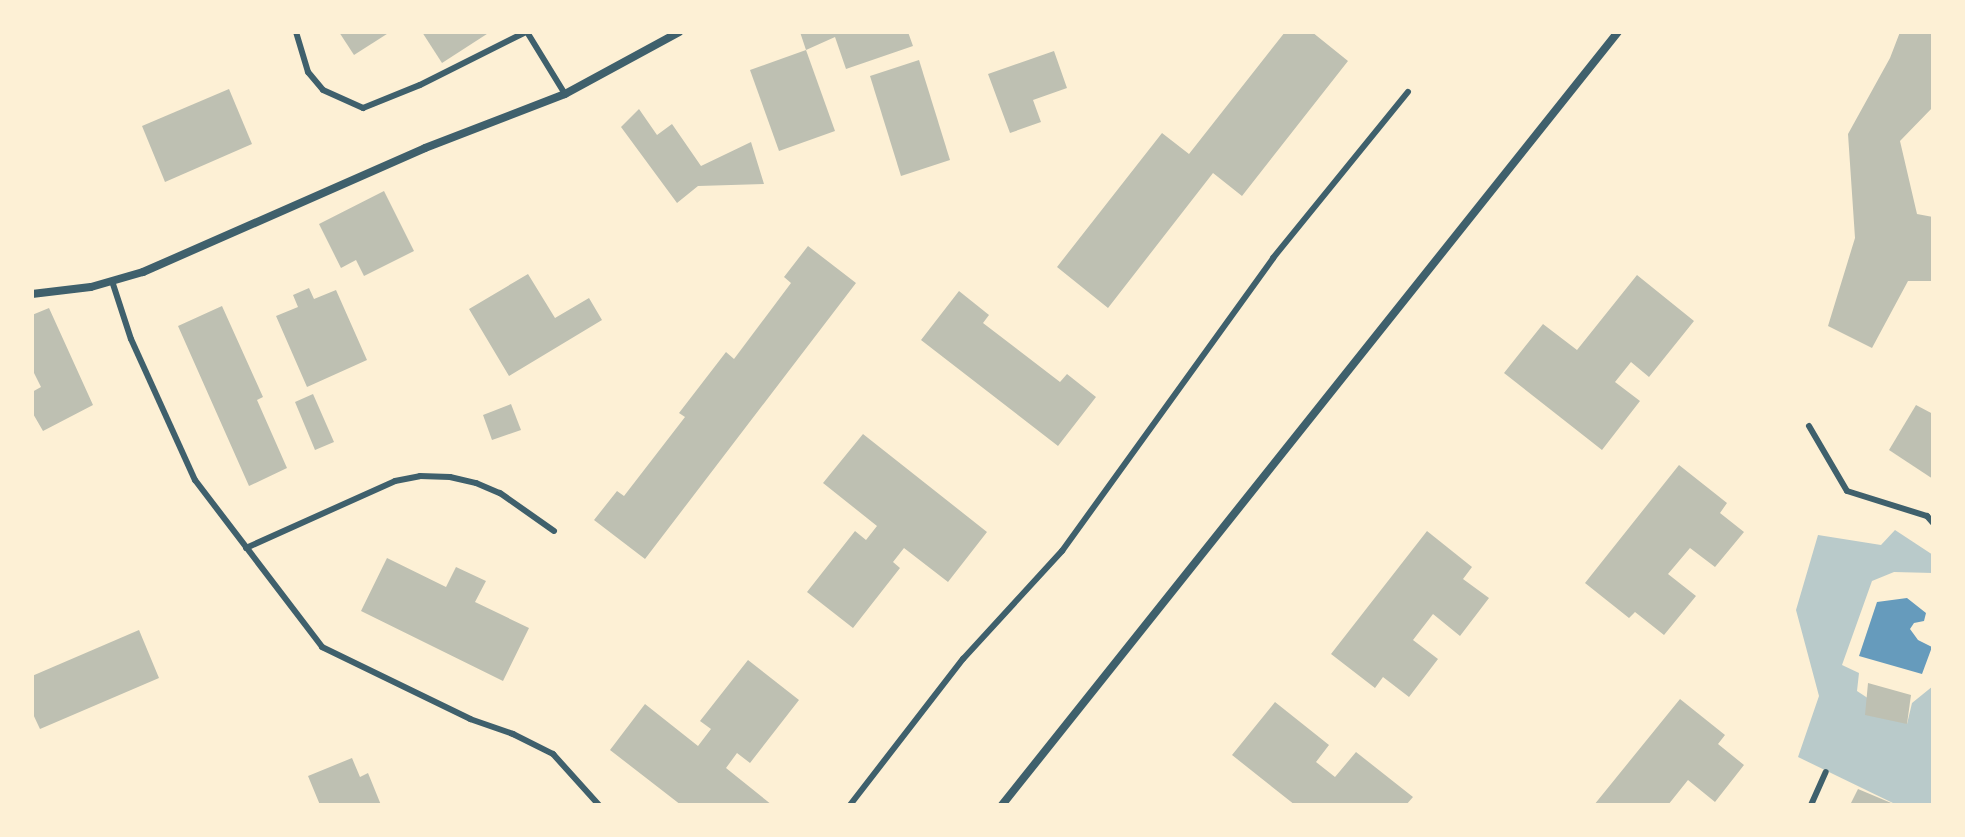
<!DOCTYPE html>
<html>
<head>
<meta charset="utf-8">
<style>
	body { margin:0 }
	#map { position:relative; width:1965px; height:837px; overflow:hidden; background:#fdf0d5; font-family:"Asap Condensed",sans-serif }
	div>[style] { position:absolute }
	[style*='--x'] { left:calc(var(--x)*1px); top:calc(var(--y)*1px); width:calc(var(--w)*1px); rotate:calc(var(--a)*1deg) }
	.green>* { inset:0; background:#b9caca }
	.water>* { inset:0; background:#669bbc }
	.building>* { inset:0; background:#bec0b2 }
	.service>* { height:6px; margin:-3px; padding:0 3px; transform-origin:3px; border-radius:3px; background:#3f606c }
	.minor>* { height:8px; margin:-4px; padding:0 4px; transform-origin:4px; border-radius:4px; background:#3f606c }
	span { translate:-50% -50%; white-space:nowrap; text-align:center; line-height:1.15; -webkit-text-stroke:8px #fdf0d5; paint-order:stroke }
	.frame { position:absolute; inset:0; border:34px solid #fdf0d5; pointer-events:none }
</style>
</head>
<body>
<div id="map">
	<div class="green">
		<div style="clip-path:polygon(1895px 530px,1933px 555px,1933px 573px,1894px 572px,1872px 581px,1842px 665px,1859px 673px,1857px 691px,1907px 724px,1912px 703px,1933px 686px,1933px 805px,1897px 805px,1798px 757px,1819px 696px,1796px 610px,1818px 535px,1881px 545px)"></div>
	</div>
	<div class="water">
		<div style="clip-path:polygon(1907px 598px,1926px 613px,1924px 621px,1914px 623px,1910px 629px,1918px 640px,1932px 647px,1922px 674px,1859px 656px,1877px 602px)"></div>
	</div>
	<div class="building">
		<div style="clip-path:polygon(339px 32px,390px 32px,354px 55px)"></div>
		<div style="clip-path:polygon(422px 32px,490px 32px,442px 63px)"></div>
		<div style="clip-path:polygon(800px 32px,908px 32px,913px 46px,846px 69px,835px 37px,806px 50px)"></div>
		<div style="clip-path:polygon(1285px 32px,1312px 32px,1348px 61px,1242px 196px,1213px 173px,1108px 308px,1057px 267px,1162px 133px,1189px 154px)"></div>
		<div style="clip-path:polygon(1900px 32px,1933px 32px,1933px 107px,1900px 141px,1917px 214px,1933px 217px,1933px 281px,1908px 281px,1872px 348px,1828px 326px,1855px 238px,1848px 134px,1890px 58px)"></div>
		<div style="clip-path:polygon(806px 50px,835px 131px,779px 151px,750px 70px)"></div>
		<div style="clip-path:polygon(1054px 51px,1067px 88px,1033px 100px,1041px 122px,1010px 133px,988px 74px)"></div>
		<div style="clip-path:polygon(919px 60px,950px 160px,901px 176px,870px 76px)"></div>
		<div style="clip-path:polygon(229px 89px,252px 144px,165px 182px,142px 126px)"></div>
		<div style="clip-path:polygon(639px 109px,657px 135px,672px 124px,701px 166px,751px 142px,764px 184px,698px 186px,677px 203px,621px 127px)"></div>
		<div style="clip-path:polygon(384px 191px,414px 251px,364px 276px,356px 260px,341px 268px,319px 224px)"></div>
		<div style="clip-path:polygon(808px 246px,856px 283px,645px 559px,594px 520px,617px 491px,624px 496px,685px 417px,679px 413px,726px 352px,734px 359px,791px 283px,784px 277px)"></div>
		<div style="clip-path:polygon(528px 274px,555px 318px,589px 298px,602px 320px,509px 376px,469px 309px)"></div>
		<div style="clip-path:polygon(1637px 275px,1694px 321px,1649px 377px,1631px 362px,1615px 382px,1640px 401px,1602px 450px,1504px 373px,1543px 324px,1577px 350px)"></div>
		<div style="clip-path:polygon(309px 288px,314px 299px,336px 290px,367px 360px,307px 387px,276px 316px,298px 307px,293px 295px)"></div>
		<div style="clip-path:polygon(959px 291px,989px 315px,983px 323px,1060px 382px,1067px 374px,1096px 397px,1058px 446px,921px 340px)"></div>
		<div style="clip-path:polygon(222px 306px,263px 397px,257px 400px,287px 468px,249px 486px,178px 326px)"></div>
		<div style="clip-path:polygon(49px 308px,93px 405px,43px 431px,32px 412px,32px 392px,41px 387px,32px 369px,32px 315px)"></div>
		<div style="clip-path:polygon(313px 394px,334px 442px,315px 450px,295px 402px)"></div>
		<div style="clip-path:polygon(511px 404px,521px 430px,492px 440px,483px 415px)"></div>
		<div style="clip-path:polygon(1916px 405px,1933px 414px,1933px 479px,1889px 450px)"></div>
		<div style="clip-path:polygon(863px 434px,987px 532px,948px 582px,904px 548px,893px 562px,900px 568px,853px 628px,807px 592px,855px 531px,866px 540px,877px 526px,823px 483px)"></div>
		<div style="clip-path:polygon(1679px 465px,1727px 503px,1720px 513px,1744px 532px,1715px 567px,1690px 548px,1668px 574px,1696px 596px,1664px 635px,1635px 612px,1629px 618px,1585px 583px)"></div>
		<div style="clip-path:polygon(1427px 531px,1472px 567px,1463px 579px,1489px 598px,1460px 636px,1433px 614px,1413px 640px,1438px 659px,1409px 697px,1383px 677px,1375px 688px,1331px 654px)"></div>
		<div style="clip-path:polygon(387px 558px,446px 587px,456px 567px,486px 581px,475px 602px,529px 628px,503px 681px,361px 611px)"></div>
		<div style="clip-path:polygon(139px 630px,159px 678px,40px 729px,32px 712px,32px 676px)"></div>
		<div style="clip-path:polygon(748px 660px,799px 700px,750px 763px,737px 753px,726px 768px,772px 805px,681px 805px,610px 750px,645px 704px,698px 746px,711px 729px,700px 721px)"></div>
		<div style="clip-path:polygon(1868px 683px,1911px 695px,1907px 724px,1865px 715px)"></div>
		<div style="clip-path:polygon(1680px 699px,1725px 735px,1718px 744px,1744px 765px,1715px 802px,1688px 780px,1668px 805px,1594px 805px)"></div>
		<div style="clip-path:polygon(1275px 702px,1329px 745px,1316px 762px,1335px 777px,1356px 752px,1413px 797px,1406px 805px,1295px 805px,1232px 755px)"></div>
		<div style="clip-path:polygon(352px 758px,360px 777px,368px 773px,381px 805px,320px 805px,308px 776px)"></div>
		<div style="clip-path:polygon(1858px 789px,1896px 805px,1850px 805px)"></div>
	</div>
	<div class="service">
		<div style="--x:296;--y:32;--w:42;--a:73.3"></div>
		<div style="--x:308;--y:72;--w:23;--a:50"></div>
		<div style="--x:323;--y:90;--w:44;--a:24.2"></div>
		<div style="--x:363;--y:108;--w:61;--a:-22"></div>
		<div style="--x:420;--y:85;--w:119;--a:-26.6"></div>
		<div style="--x:527;--y:32;--w:73;--a:58.5"></div>
		<div style="--x:112;--y:281;--w:61;--a:71.9"></div>
		<div style="--x:131;--y:339;--w:155;--a:65.6"></div>
		<div style="--x:195;--y:480;--w:210;--a:52.7"></div>
		<div style="--x:322;--y:647;--w:165;--a:25.9"></div>
		<div style="--x:470;--y:719;--w:46;--a:19.2"></div>
		<div style="--x:513;--y:734;--w:45;--a:26.6"></div>
		<div style="--x:553;--y:754;--w:69;--a:48"></div>
		<div style="--x:1809;--y:426;--w:75;--a:59.7"></div>
		<div style="--x:1847;--y:491;--w:84;--a:17.4"></div>
		<div style="--x:1927;--y:516;--w:9;--a:49"></div>
		<div style="--x:246;--y:548;--w:163;--a:-24.2"></div>
		<div style="--x:395;--y:481;--w:25;--a:-11"></div>
		<div style="--x:420;--y:476;--w:30;--a:2"></div>
		<div style="--x:450;--y:477;--w:27;--a:13"></div>
		<div style="--x:476;--y:483;--w:26;--a:23"></div>
		<div style="--x:500;--y:493;--w:66;--a:35.1"></div>
		<div style="--x:850;--y:805;--w:185;--a:-52.3"></div>
		<div style="--x:963;--y:659;--w:147;--a:-47.5"></div>
		<div style="--x:1062;--y:551;--w:361;--a:-54.2"></div>
		<div style="--x:1273;--y:258;--w:214;--a:-50.9"></div>
		<div style="--x:1811;--y:805;--w:36;--a:-66"></div>
	</div>
	<div class="minor">
		<div style="--x:32;--y:294;--w:59;--a:-6.8"></div>
		<div style="--x:91;--y:287;--w:54;--a:-16.1"></div>
		<div style="--x:143;--y:272;--w:308;--a:-23.7"></div>
		<div style="--x:425;--y:148;--w:150;--a:-21.1"></div>
		<div style="--x:565;--y:94;--w:130;--a:-28.5"></div>
		<div style="--x:1002;--y:805;--w:988;--a:-51.45"></div>
	</div>
	<div class="frame"></div>
</div>
</body>
</html>
